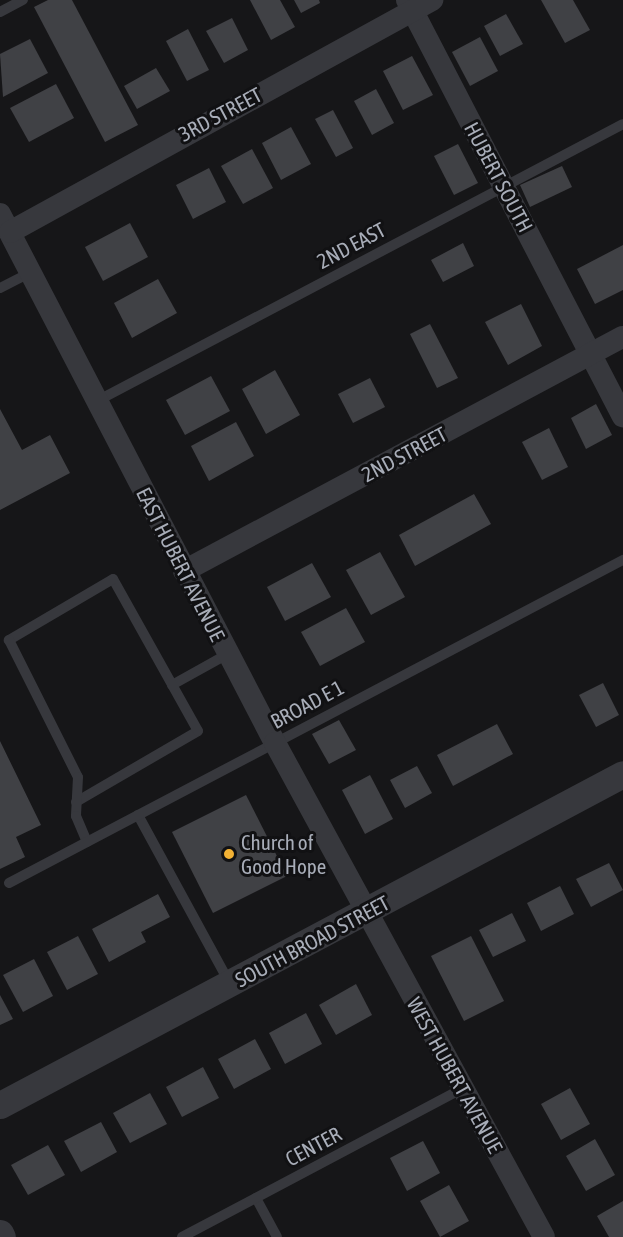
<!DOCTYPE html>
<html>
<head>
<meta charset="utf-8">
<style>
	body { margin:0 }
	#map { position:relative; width:623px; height:1237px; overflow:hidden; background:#161618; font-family:"Asap Condensed",sans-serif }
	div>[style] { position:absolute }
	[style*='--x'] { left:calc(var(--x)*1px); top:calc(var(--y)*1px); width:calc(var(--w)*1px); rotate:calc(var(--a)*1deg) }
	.building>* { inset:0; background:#404145 }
	.service>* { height:10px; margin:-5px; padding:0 5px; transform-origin:5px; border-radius:5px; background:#37383d }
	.minor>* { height:22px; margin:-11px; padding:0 11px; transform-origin:11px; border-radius:11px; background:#37383d }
	.tertiary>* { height:27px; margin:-13.5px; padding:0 13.5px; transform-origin:13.5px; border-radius:13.5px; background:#37383d }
	.dots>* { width:16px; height:16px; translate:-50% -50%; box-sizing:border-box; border:3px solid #111113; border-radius:50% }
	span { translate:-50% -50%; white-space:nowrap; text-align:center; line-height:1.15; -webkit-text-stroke:6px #111113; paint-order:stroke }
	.street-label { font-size:21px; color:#a8adb8 }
	.poi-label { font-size:21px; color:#a8adb8 }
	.left { translate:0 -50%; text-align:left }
</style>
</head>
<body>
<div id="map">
	<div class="building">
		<div style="clip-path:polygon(48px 0,72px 0,138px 125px,105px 142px,34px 7px)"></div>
		<div style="clip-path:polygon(250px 0,280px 0,295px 27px,271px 40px)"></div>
		<div style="clip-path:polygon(294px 0,319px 0,320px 3px,301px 13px)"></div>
		<div style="clip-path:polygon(541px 0,573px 0,590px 30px,565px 43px)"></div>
		<div style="clip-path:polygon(506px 14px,523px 44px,500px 56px,484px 26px)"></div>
		<div style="clip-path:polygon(232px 18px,248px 50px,224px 63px,206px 31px)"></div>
		<div style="clip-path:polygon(188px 29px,209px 70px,187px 81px,166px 41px)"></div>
		<div style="clip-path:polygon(480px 37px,498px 71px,470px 86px,452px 52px)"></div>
		<div style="clip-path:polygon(30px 39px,48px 73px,3px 97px,0 54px)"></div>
		<div style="clip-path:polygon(412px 56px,433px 95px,403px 110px,383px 71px)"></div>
		<div style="clip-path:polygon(156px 68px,170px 91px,137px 109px,124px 86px)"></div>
		<div style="clip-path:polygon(56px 84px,74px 118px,29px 142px,10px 108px)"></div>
		<div style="clip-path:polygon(376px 89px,394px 123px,372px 135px,354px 101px)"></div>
		<div style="clip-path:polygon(333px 110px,353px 148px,336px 157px,315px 119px)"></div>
		<div style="clip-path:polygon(291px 127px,311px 164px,281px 180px,262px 143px)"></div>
		<div style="clip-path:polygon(458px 144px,478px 183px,454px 195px,434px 156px)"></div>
		<div style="clip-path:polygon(252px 149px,273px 188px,243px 204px,221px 166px)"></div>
		<div style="clip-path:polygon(562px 166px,572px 187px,530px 207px,520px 185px)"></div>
		<div style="clip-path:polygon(209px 168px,226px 202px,193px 219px,176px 185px)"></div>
		<div style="clip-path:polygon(130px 223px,148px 257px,103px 281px,85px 247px)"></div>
		<div style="clip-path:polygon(463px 243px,474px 266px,443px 282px,431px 260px)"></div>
		<div style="clip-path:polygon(623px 245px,623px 290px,595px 304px,577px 269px)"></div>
		<div style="clip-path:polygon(158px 279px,177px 313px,132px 338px,114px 303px)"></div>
		<div style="clip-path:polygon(521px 304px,542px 346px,508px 365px,485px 322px)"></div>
		<div style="clip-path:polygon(430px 324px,458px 378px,437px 388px,410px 334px)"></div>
		<div style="clip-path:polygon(275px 370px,300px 415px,266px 434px,242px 389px)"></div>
		<div style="clip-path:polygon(211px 376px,230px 411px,185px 435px,166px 400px)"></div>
		<div style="clip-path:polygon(370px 378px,385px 407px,353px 423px,338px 394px)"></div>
		<div style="clip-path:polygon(596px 404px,612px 435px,586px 449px,571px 418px)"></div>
		<div style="clip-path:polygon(0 409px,22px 450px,50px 435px,70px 473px,0 510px)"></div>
		<div style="clip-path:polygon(236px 422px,254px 456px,209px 481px,191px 446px)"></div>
		<div style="clip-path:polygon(549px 428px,568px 467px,542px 480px,522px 442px)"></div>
		<div style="clip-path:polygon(474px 494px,491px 524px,415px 566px,399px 535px)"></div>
		<div style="clip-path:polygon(380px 552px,405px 597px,371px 615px,346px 570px)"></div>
		<div style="clip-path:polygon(312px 563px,331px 597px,285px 621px,267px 587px)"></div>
		<div style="clip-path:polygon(346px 608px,365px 642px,320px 666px,301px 632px)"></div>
		<div style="clip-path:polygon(603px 683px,619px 715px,596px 727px,579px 695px)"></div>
		<div style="clip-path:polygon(339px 720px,356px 750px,329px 764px,312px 734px)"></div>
		<div style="clip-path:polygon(497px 724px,513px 754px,453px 786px,437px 755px)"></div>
		<div style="clip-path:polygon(0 741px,41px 825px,16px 837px,25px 857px,0 869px)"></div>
		<div style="clip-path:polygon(417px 766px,432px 793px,405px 808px,390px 780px)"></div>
		<div style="clip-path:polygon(370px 775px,393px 819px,365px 834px,342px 790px)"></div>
		<div style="clip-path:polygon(246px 795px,287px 876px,213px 913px,172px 832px)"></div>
		<div style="clip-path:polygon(609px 863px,623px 890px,591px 907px,576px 879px)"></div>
		<div style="clip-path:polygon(560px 886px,574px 914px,541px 931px,527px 903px)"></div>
		<div style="clip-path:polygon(158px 894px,170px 917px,141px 932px,146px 942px,109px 962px,92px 929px)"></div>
		<div style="clip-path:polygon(512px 913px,526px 941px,493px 957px,479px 930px)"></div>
		<div style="clip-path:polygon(78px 936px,98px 974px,67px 990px,47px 952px)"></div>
		<div style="clip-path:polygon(471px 936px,504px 1001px,464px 1021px,431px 956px)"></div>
		<div style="clip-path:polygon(34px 959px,53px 996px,23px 1012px,3px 975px)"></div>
		<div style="clip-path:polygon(356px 984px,372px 1015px,336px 1035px,319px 1005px)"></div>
		<div style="clip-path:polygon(0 995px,13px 1019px,0 1025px)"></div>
		<div style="clip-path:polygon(306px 1013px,322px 1044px,285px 1064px,269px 1033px)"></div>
		<div style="clip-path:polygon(255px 1039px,271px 1069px,234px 1089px,218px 1059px)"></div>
		<div style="clip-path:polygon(203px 1067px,219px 1098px,182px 1117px,166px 1087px)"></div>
		<div style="clip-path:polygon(570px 1088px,590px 1124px,561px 1140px,541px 1104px)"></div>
		<div style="clip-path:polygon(150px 1093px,167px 1124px,130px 1143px,113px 1113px)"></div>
		<div style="clip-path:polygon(101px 1122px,117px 1152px,81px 1172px,64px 1141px)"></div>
		<div style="clip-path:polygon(595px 1139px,615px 1175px,586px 1191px,566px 1156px)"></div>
		<div style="clip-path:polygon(423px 1141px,440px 1173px,407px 1191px,390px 1158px)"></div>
		<div style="clip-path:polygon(48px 1145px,65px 1175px,28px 1195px,11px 1165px)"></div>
		<div style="clip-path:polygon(449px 1185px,469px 1221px,440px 1237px,420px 1201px)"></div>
		<div style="clip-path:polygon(623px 1201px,623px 1237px,609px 1237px,597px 1216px)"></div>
	</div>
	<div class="service">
		<div style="--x:0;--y:12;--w:26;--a:-28"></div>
		<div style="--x:0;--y:288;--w:35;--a:-27"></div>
		<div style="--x:97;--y:401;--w:594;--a:-27.77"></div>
		<div style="--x:172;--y:685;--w:64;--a:-29"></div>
		<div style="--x:76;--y:802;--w:141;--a:-30.2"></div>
		<div style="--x:198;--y:731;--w:174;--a:-119.2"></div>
		<div style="--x:113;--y:579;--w:121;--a:149.6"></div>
		<div style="--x:9;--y:640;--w:153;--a:63.3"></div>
		<div style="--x:78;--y:777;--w:39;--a:93"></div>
		<div style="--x:76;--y:816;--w:28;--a:67"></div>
		<div style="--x:138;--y:815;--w:192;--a:61.4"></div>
		<div style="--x:9;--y:883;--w:694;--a:-27.75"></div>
		<div style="--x:256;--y:1198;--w:44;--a:61.7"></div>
		<div style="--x:182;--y:1237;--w:317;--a:-27.9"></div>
	</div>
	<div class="minor">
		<div style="--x:407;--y:0;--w:469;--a:62.6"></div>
		<div style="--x:0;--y:214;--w:596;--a:62.53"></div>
		<div style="--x:275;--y:743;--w:562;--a:61.43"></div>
		<div style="--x:10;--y:232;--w:482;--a:-28.8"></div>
		<div style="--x:184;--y:571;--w:497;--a:-28.1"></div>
	</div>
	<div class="tertiary">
		<div style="--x:0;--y:1105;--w:705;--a:-27.98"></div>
		<div style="--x:0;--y:1233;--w:4;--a:63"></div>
	</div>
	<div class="dots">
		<div style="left:229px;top:854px;background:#f2b134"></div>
	</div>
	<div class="street-label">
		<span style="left:220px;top:114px;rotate:-28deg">3RD STREET</span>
		<span style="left:499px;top:177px;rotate:62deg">HUBERT SOUTH</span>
		<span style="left:351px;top:245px;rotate:-28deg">2ND EAST</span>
		<span style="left:404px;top:454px;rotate:-28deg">2ND STREET</span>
		<span style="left:181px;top:564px;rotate:63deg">EAST HUBERT AVENUE</span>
		<span style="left:307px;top:704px;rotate:-28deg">BROAD E 1</span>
		<span style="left:312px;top:941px;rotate:-28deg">SOUTH BROAD STREET</span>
		<span style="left:455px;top:1075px;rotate:61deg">WEST HUBERT AVENUE</span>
		<span style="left:313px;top:1146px;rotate:-28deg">CENTER</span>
	</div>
	<div class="poi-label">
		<span class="left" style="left:241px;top:854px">Church of<br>Good Hope</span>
	</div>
</div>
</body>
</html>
